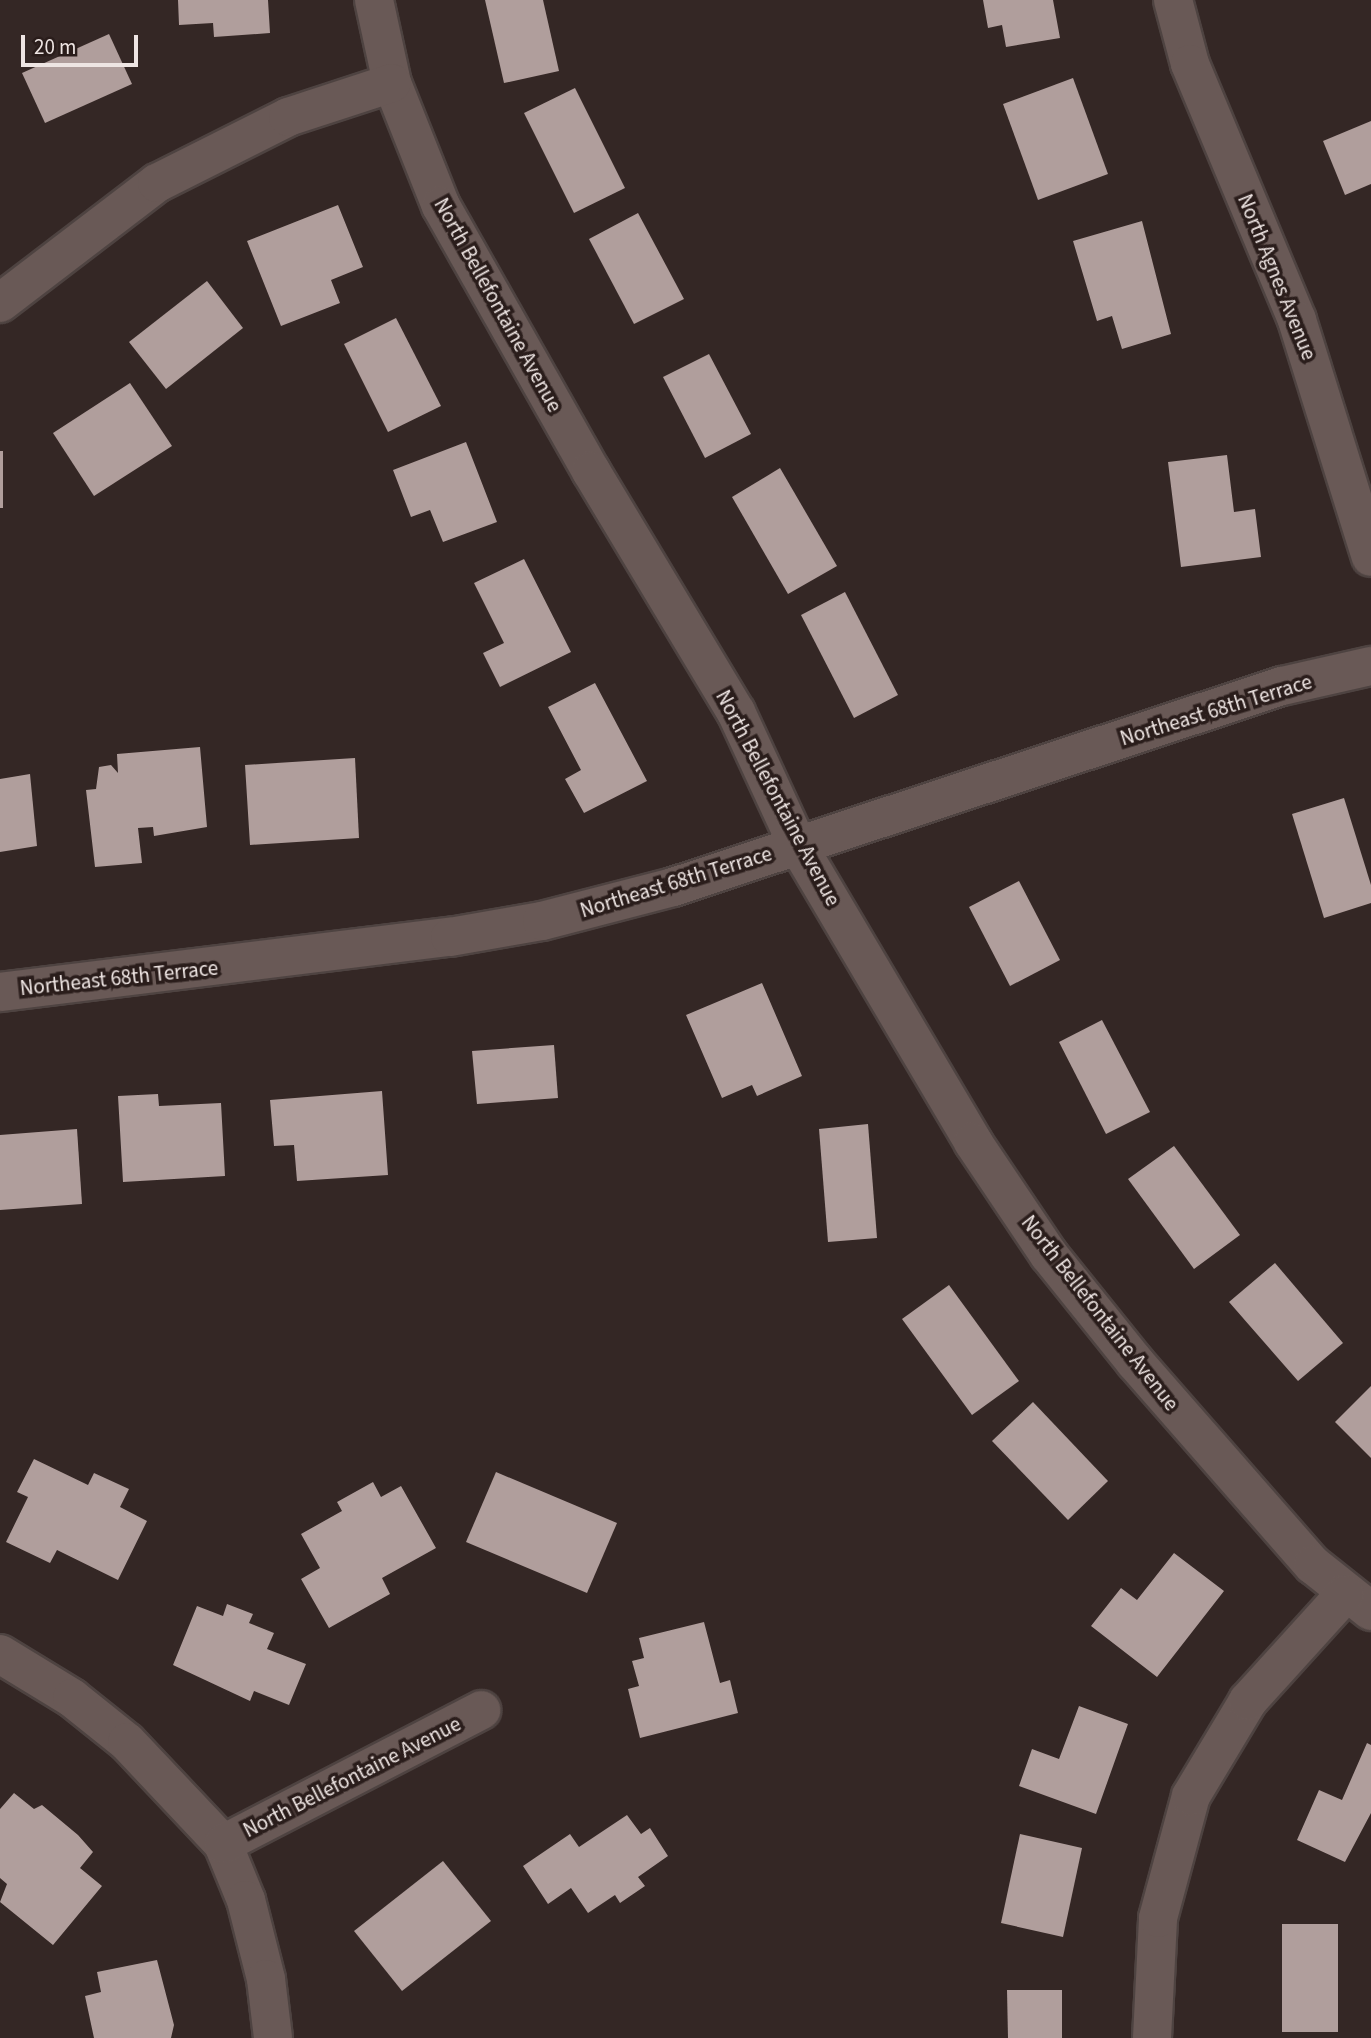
<!DOCTYPE html>
<html>
<head>
<meta charset="utf-8">
<style>
	body { margin:0 }
	#map { position:relative; width:1371px; height:2038px; overflow:hidden; background:#342725; font-family:"Source Sans 3",sans-serif }
	div>[style] { position:absolute }
	[style*='--x'] { left:calc(var(--x)*1px); top:calc(var(--y)*1px); width:calc(var(--w)*1px); rotate:calc(var(--a)*1deg) }
	.building>* { inset:0; background:#b09e9c }
	.roads { filter:drop-shadow(2px 0 #4e4341) drop-shadow(-2px 0 #4e4341) drop-shadow(0 2px #4e4341) drop-shadow(0 -2px #4e4341) }
	.street>* { height:38px; margin:-19px; padding:0 19px; transform-origin:19px; border-radius:19px; background:#695956 }
	span { translate:-50% -50%; white-space:nowrap; text-align:center; line-height:1.15; -webkit-text-stroke:7px #2a1d1b; paint-order:stroke }
	.street-label { font-size:21px; color:#eee5e3 }
	.scale { position:absolute; left:21px; top:35px; width:117px; height:32px; box-sizing:border-box; border:4px solid #eee5e3; border-top:0; padding-left:9px; font-size:21px; line-height:24px; white-space:nowrap; color:#eee5e3; -webkit-text-stroke:5px #2a1d1b; paint-order:stroke }
</style>
</head>
<body>
<div id="map">
	<div class="building">
		<div style="clip-path:polygon(178px 0,268px 0,270px 33px,214px 37px,213px 23px,179px 25px)"></div>
		<div style="clip-path:polygon(485px 0,543px 0,559px 71px,504px 83px)"></div>
		<div style="clip-path:polygon(983px 0,1053px 0,1060px 38px,1006px 47px,1002px 25px,988px 28px)"></div>
		<div style="clip-path:polygon(109px 34px,132px 84px,45px 123px,22px 73px)"></div>
		<div style="clip-path:polygon(1073px 78px,1108px 174px,1038px 200px,1003px 104px)"></div>
		<div style="clip-path:polygon(575px 88px,625px 188px,574px 213px,524px 113px)"></div>
		<div style="clip-path:polygon(1371px 121px,1371px 184px,1345px 195px,1323px 141px)"></div>
		<div style="clip-path:polygon(338px 205px,363px 267px,331px 280px,340px 303px,281px 326px,247px 241px)"></div>
		<div style="clip-path:polygon(638px 213px,684px 299px,634px 324px,589px 239px)"></div>
		<div style="clip-path:polygon(1142px 221px,1171px 334px,1122px 349px,1112px 316px,1097px 321px,1073px 241px)"></div>
		<div style="clip-path:polygon(207px 281px,243px 328px,166px 389px,129px 342px)"></div>
		<div style="clip-path:polygon(396px 318px,441px 406px,388px 432px,344px 344px)"></div>
		<div style="clip-path:polygon(709px 354px,751px 434px,705px 458px,663px 377px)"></div>
		<div style="clip-path:polygon(130px 383px,172px 446px,94px 496px,53px 433px)"></div>
		<div style="clip-path:polygon(466px 442px,497px 522px,443px 542px,430px 510px,411px 517px,393px 470px)"></div>
		<div style="clip-path:polygon(0 451px,3px 451px,3px 508px,0 508px)"></div>
		<div style="clip-path:polygon(1227px 455px,1234px 512px,1255px 509px,1261px 557px,1181px 567px,1168px 462px)"></div>
		<div style="clip-path:polygon(780px 468px,837px 566px,788px 594px,732px 497px)"></div>
		<div style="clip-path:polygon(524px 559px,571px 652px,500px 687px,483px 653px,504px 643px,474px 583px)"></div>
		<div style="clip-path:polygon(845px 592px,898px 695px,854px 718px,801px 615px)"></div>
		<div style="clip-path:polygon(595px 683px,647px 781px,584px 813px,565px 779px,581px 770px,548px 707px)"></div>
		<div style="clip-path:polygon(200px 747px,207px 827px,154px 836px,153px 827px,138px 828px,142px 863px,95px 867px,86px 790px,96px 789px,99px 767px,111px 765px,118px 773px,117px 754px)"></div>
		<div style="clip-path:polygon(355px 758px,359px 838px,250px 845px,245px 765px)"></div>
		<div style="clip-path:polygon(30px 774px,37px 846px,0 852px,0 779px)"></div>
		<div style="clip-path:polygon(1344px 798px,1371px 885px,1371px 903px,1324px 918px,1292px 814px)"></div>
		<div style="clip-path:polygon(1019px 881px,1060px 960px,1010px 986px,969px 907px)"></div>
		<div style="clip-path:polygon(762px 983px,802px 1076px,757px 1096px,752px 1085px,722px 1098px,686px 1015px)"></div>
		<div style="clip-path:polygon(1102px 1020px,1150px 1112px,1106px 1134px,1059px 1042px)"></div>
		<div style="clip-path:polygon(554px 1045px,558px 1098px,477px 1104px,472px 1051px)"></div>
		<div style="clip-path:polygon(382px 1091px,388px 1175px,297px 1181px,294px 1145px,274px 1146px,270px 1100px)"></div>
		<div style="clip-path:polygon(158px 1094px,159px 1106px,221px 1103px,225px 1176px,123px 1182px,118px 1096px)"></div>
		<div style="clip-path:polygon(868px 1124px,877px 1238px,828px 1242px,819px 1129px)"></div>
		<div style="clip-path:polygon(77px 1129px,82px 1204px,0 1210px,0 1135px)"></div>
		<div style="clip-path:polygon(1174px 1146px,1240px 1235px,1194px 1269px,1128px 1179px)"></div>
		<div style="clip-path:polygon(1275px 1263px,1343px 1343px,1298px 1381px,1229px 1302px)"></div>
		<div style="clip-path:polygon(949px 1285px,1019px 1381px,972px 1415px,902px 1319px)"></div>
		<div style="clip-path:polygon(1371px 1386px,1371px 1458px,1335px 1422px)"></div>
		<div style="clip-path:polygon(1033px 1402px,1108px 1481px,1068px 1520px,992px 1441px)"></div>
		<div style="clip-path:polygon(34px 1459px,88px 1485px,94px 1473px,129px 1489px,120px 1507px,147px 1521px,118px 1580px,57px 1550px,50px 1563px,6px 1542px,28px 1497px,17px 1492px)"></div>
		<div style="clip-path:polygon(496px 1472px,617px 1523px,587px 1593px,466px 1542px)"></div>
		<div style="clip-path:polygon(373px 1482px,381px 1497px,401px 1486px,436px 1548px,382px 1578px,390px 1594px,329px 1628px,301px 1579px,320px 1568px,301px 1534px,342px 1511px,337px 1502px)"></div>
		<div style="clip-path:polygon(1174px 1553px,1224px 1591px,1157px 1677px,1091px 1626px,1121px 1588px,1137px 1600px)"></div>
		<div style="clip-path:polygon(227px 1604px,253px 1614px,249px 1623px,274px 1633px,267px 1649px,306px 1664px,289px 1705px,254px 1691px,250px 1701px,173px 1665px,197px 1606px,223px 1616px)"></div>
		<div style="clip-path:polygon(704px 1622px,720px 1683px,730px 1680px,738px 1713px,640px 1738px,628px 1689px,639px 1686px,632px 1661px,644px 1658px,639px 1638px)"></div>
		<div style="clip-path:polygon(1079px 1706px,1128px 1724px,1096px 1814px,1019px 1786px,1032px 1749px,1059px 1759px)"></div>
		<div style="clip-path:polygon(1367px 1743px,1371px 1745px,1371px 1813px,1345px 1862px,1297px 1840px,1319px 1790px,1342px 1800px)"></div>
		<div style="clip-path:polygon(14px 1793px,34px 1809px,42px 1805px,78px 1835px,93px 1852px,80px 1868px,102px 1886px,53px 1945px,0 1902px,7px 1884px,0 1878px,0 1809px)"></div>
		<div style="clip-path:polygon(627px 1815px,641px 1834px,650px 1828px,668px 1856px,638px 1877px,645px 1886px,620px 1903px,615px 1895px,588px 1913px,571px 1888px,548px 1904px,523px 1866px,570px 1834px,579px 1847px)"></div>
		<div style="clip-path:polygon(1020px 1834px,1082px 1848px,1063px 1937px,1001px 1923px)"></div>
		<div style="clip-path:polygon(443px 1861px,491px 1921px,402px 1991px,354px 1931px)"></div>
		<div style="clip-path:polygon(1282px 1924px,1338px 1924px,1338px 2032px,1282px 2032px)"></div>
		<div style="clip-path:polygon(157px 1960px,174px 2025px,171px 2038px,94px 2038px,85px 1996px,101px 1992px,97px 1972px)"></div>
		<div style="clip-path:polygon(1007px 1990px,1062px 1990px,1062px 2038px,1008px 2038px)"></div>
	</div>
	<div class="roads">
		<div class="street">
			<div style="--x:374;--y:0;--w:85;--a:77.8"></div>
			<div style="--x:392;--y:83;--w:132;--a:68.3"></div>
			<div style="--x:441;--y:206;--w:305;--a:60.5"></div>
			<div style="--x:591;--y:471;--w:281;--a:59"></div>
			<div style="--x:736;--y:712;--w:145;--a:65.2"></div>
			<div style="--x:797;--y:844;--w:346;--a:59.4"></div>
			<div style="--x:973;--y:1142;--w:136;--a:56.1"></div>
			<div style="--x:1049;--y:1255;--w:137;--a:51.2"></div>
			<div style="--x:1135;--y:1362;--w:270;--a:48.8"></div>
			<div style="--x:1313;--y:1565;--w:74;--a:38.4"></div>
			<div style="--x:1173;--y:0;--w:66;--a:75.1"></div>
			<div style="--x:1190;--y:64;--w:277;--a:67.3"></div>
			<div style="--x:1297;--y:320;--w:248;--a:72.7"></div>
			<div style="--x:0;--y:303;--w:198;--a:-37.4"></div>
			<div style="--x:157;--y:183;--w:147;--a:-26.7"></div>
			<div style="--x:288;--y:117;--w:109;--a:-18.1"></div>
			<div style="--x:0;--y:992;--w:453;--a:-7"></div>
			<div style="--x:450;--y:937;--w:93;--a:-9.9"></div>
			<div style="--x:542;--y:921;--w:135;--a:-14.5"></div>
			<div style="--x:673;--y:887;--w:641;--a:-18.27"></div>
			<div style="--x:1282;--y:686;--w:91;--a:-12.7"></div>
			<div style="--x:0;--y:1654;--w:84;--a:31.4"></div>
			<div style="--x:72;--y:1698;--w:70;--a:38.7"></div>
			<div style="--x:127;--y:1742;--w:140;--a:46.7"></div>
			<div style="--x:223;--y:1844;--w:61;--a:67.7"></div>
			<div style="--x:246;--y:1900;--w:81;--a:75.8"></div>
			<div style="--x:266;--y:1979;--w:59;--a:83.2"></div>
			<div style="--x:223;--y:1844;--w:291;--a:-27.4"></div>
			<div style="--x:1152;--y:2038;--w:120;--a:-87.1"></div>
			<div style="--x:1158;--y:1918;--w:126;--a:-74.9"></div>
			<div style="--x:1191;--y:1796;--w:111;--a:-59"></div>
			<div style="--x:1248;--y:1701;--w:144;--a:-47.8"></div>
		</div>
	</div>
	<div class="street-label">
		<span style="left:1277px;top:277px;rotate:68deg">North Agnes Avenue</span>
		<span style="left:498px;top:305px;rotate:61deg">North Bellefontaine Avenue</span>
		<span style="left:1216px;top:710px;rotate:-17deg">Northeast 68th Terrace</span>
		<span style="left:778px;top:798px;rotate:62deg">North Bellefontaine Avenue</span>
		<span style="left:676px;top:882px;rotate:-17deg">Northeast 68th Terrace</span>
		<span style="left:119px;top:978px;rotate:-6deg">Northeast 68th Terrace</span>
		<span style="left:1100px;top:1313px;rotate:52deg">North Bellefontaine Avenue</span>
		<span style="left:352px;top:1777px;rotate:-27deg">North Bellefontaine Avenue</span>
	</div>
	<div class="scale">20 m</div>
</div>
</body>
</html>
